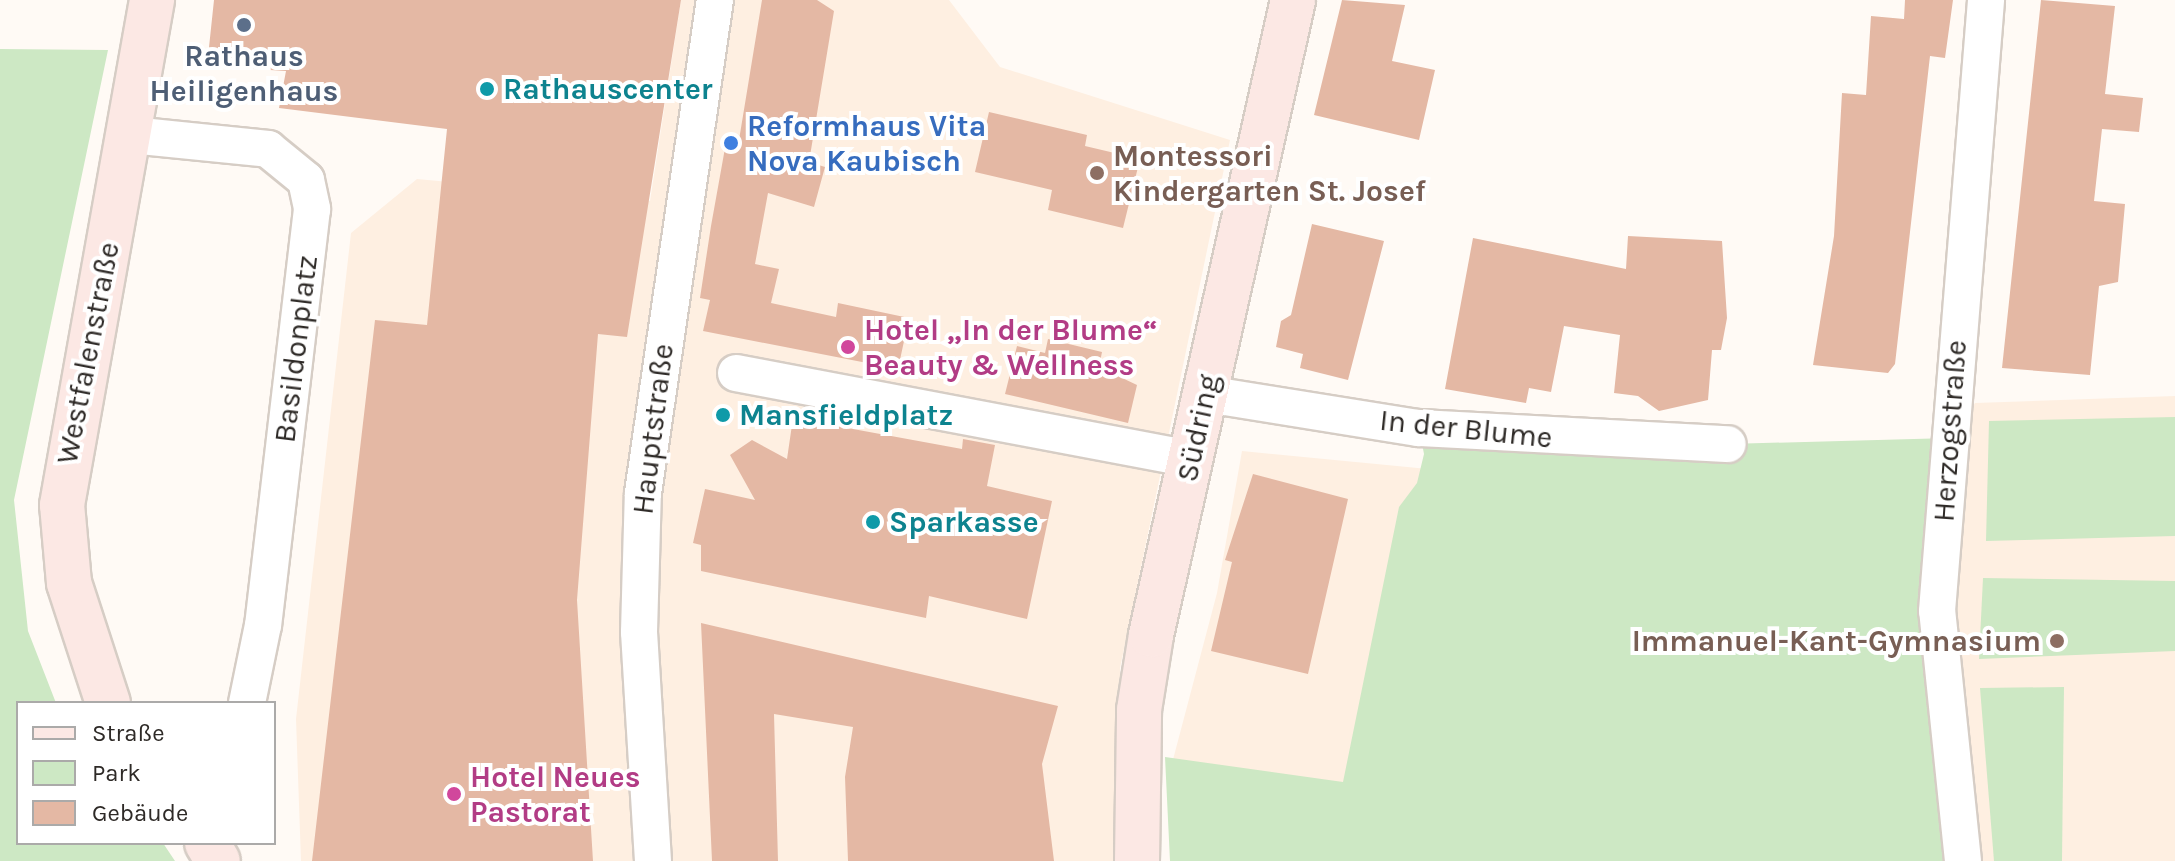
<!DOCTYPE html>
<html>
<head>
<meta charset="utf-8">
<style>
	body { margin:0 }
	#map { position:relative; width:2175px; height:861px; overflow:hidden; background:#fffaf5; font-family:Karla,sans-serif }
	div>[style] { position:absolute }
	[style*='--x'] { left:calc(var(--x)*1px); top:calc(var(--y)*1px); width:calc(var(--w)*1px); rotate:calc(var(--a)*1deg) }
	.built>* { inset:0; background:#feefe1 }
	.green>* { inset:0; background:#cde8c4 }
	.building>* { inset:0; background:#e4b8a4 }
	.roads { filter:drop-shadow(2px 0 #d6cdc5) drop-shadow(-2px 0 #d6cdc5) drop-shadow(0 2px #d6cdc5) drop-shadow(0 -2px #d6cdc5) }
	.street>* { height:36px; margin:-18px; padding:0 18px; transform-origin:18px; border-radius:18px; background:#fff }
	.secondary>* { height:44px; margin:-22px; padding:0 22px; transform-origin:22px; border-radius:22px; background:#fce8e4 }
	.dots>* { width:22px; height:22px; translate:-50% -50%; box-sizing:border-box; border:4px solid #fff; border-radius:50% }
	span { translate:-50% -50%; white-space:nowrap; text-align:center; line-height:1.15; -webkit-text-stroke:8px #fff; paint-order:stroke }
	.service-label { font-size:30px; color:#4e5e75; font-weight:700 }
	.culture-label { font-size:30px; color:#0d838f; font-weight:700 }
	.left { translate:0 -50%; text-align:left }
	.shop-label { font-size:30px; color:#366cbe; font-weight:700 }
	.education-label { font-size:30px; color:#785e54; font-weight:700 }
	.right { translate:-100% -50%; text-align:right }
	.hotel-label { font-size:30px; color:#b23c85; font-weight:700 }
	.street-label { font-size:30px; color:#2e2a27 }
	.legend { position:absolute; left:16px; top:701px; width:260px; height:144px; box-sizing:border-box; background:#fff; border:2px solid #abaaa9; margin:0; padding:10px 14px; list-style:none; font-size:24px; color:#2e2a27 }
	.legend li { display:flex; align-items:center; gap:16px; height:40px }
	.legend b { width:40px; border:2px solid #abaaa9 }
</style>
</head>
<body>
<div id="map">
	<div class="built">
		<div style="clip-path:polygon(681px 0,949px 0,1000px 67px,1230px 140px,1120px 668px,1120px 861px,301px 861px,296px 719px,351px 233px,417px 179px,650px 201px)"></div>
		<div style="clip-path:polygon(2175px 396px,2175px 861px,1963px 861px,1950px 438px,1975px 403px)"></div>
		<div style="clip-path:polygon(1242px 451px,1428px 469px,1348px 798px,1170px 771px,1217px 593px)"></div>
	</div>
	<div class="green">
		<div style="clip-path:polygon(0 49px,108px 50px,14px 500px,28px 631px,56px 703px,18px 703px,18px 843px,163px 843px,175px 861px,0 861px)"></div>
		<div style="clip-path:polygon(2175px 417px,2175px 536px,1986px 541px,1989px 421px)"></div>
		<div style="clip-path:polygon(1419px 428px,1728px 444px,1950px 438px,1963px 861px,1170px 861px,1165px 757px,1343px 782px,1399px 507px,1417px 483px,1424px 454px)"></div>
		<div style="clip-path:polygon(1983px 578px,2175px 581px,2175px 651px,1979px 659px)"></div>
		<div style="clip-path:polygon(2064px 687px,2062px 861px,1994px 861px,1980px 688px)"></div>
	</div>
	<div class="building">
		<div style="clip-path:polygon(214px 0,681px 0,627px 337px,598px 334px,577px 600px,593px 861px,312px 861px,375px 320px,427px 325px,447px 129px,279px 108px,286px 71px,207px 66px)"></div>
		<div style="clip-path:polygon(762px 0,817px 0,834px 11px,809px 162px,825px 167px,814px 207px,768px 193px,755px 264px,779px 269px,771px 303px,836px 317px,838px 303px,909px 318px,898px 369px,703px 331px,710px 300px,700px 298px,711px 226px,727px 137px,739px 140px)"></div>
		<div style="clip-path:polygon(1342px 0,1405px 5px,1392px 61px,1435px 70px,1419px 140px,1314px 115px)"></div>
		<div style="clip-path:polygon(1905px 0,1953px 0,1945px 58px,1930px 56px,1895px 364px,1888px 373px,1813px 365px,1834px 236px,1842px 93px,1866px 95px,1871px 16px,1904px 19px)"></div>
		<div style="clip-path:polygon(2041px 0,2115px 6px,2105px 94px,2143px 98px,2139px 132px,2102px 129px,2094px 201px,2125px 204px,2118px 282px,2099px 286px,2090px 375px,2002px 368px)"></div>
		<div style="clip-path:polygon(989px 112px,1087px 135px,1085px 146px,1140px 159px,1123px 228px,1048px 210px,1052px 190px,975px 172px)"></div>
		<div style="clip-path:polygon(1312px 224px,1384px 241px,1348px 380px,1300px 368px,1303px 354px,1276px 347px,1281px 321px,1291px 315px)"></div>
		<div style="clip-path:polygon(1628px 236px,1722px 241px,1727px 318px,1721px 350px,1712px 350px,1708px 400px,1659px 411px,1638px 396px,1614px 393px,1620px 335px,1564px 326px,1551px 392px,1529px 388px,1526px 403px,1445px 389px,1473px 238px,1626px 269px)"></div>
		<div style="clip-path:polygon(1048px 339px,1102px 352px,1099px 367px,1137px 385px,1128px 423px,1005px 394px,1017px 346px,1045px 353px)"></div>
		<div style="clip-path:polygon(793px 418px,962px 449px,963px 439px,995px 445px,987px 486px,1052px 501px,1027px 619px,929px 596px,926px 618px,701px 571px,701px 545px,693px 543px,705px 489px,755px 500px,730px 455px,752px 440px,787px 459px)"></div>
		<div style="clip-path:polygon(1253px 474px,1348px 499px,1308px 674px,1211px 651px,1232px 562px,1225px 560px)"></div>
		<div style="clip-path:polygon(701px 623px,1058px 706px,1042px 764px,1054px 861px,848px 861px,845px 777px,853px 727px,774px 714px,778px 861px,712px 861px)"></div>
	</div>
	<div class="roads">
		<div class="street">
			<div style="--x:131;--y:135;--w:138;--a:5.8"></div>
			<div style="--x:268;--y:149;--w:49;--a:39.2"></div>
			<div style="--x:306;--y:180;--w:30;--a:78"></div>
			<div style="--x:312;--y:209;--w:419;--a:96.7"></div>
			<div style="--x:263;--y:625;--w:80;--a:101.6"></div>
			<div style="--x:736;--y:373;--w:465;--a:10.7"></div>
			<div style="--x:1206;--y:394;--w:216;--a:9.1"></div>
			<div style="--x:1419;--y:428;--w:309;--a:3"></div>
			<div style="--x:653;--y:861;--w:229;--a:-93.5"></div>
			<div style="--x:639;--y:632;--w:139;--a:-88.4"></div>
			<div style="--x:643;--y:493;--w:498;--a:-81.7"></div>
			<div style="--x:1963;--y:861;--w:251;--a:-95.9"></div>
			<div style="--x:1937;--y:611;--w:613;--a:-85.41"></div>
		</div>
		<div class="secondary">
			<div style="--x:108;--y:703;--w:126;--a:-108"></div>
			<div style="--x:69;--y:583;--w:78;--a:-95.1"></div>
			<div style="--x:62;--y:505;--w:513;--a:-79.89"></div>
			<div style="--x:207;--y:843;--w:21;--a:59"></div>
			<div style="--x:1137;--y:861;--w:151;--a:-89.2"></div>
			<div style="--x:1139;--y:710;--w:76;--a:-80.9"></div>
			<div style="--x:1151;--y:635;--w:651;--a:-77.39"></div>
		</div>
	</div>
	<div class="dots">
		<div style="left:244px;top:25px;background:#5c6f8a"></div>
		<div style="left:487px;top:89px;background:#0f9aa8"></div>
		<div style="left:731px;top:143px;background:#3f7fe0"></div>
		<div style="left:1097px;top:173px;background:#8d6e63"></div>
		<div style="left:848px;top:347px;background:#d1479c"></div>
		<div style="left:723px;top:415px;background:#0f9aa8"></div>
		<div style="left:873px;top:522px;background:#0f9aa8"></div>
		<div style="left:2057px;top:641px;background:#8d6e63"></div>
		<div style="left:454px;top:794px;background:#d1479c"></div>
	</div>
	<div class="service-label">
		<span style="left:244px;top:73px">Rathaus<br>Heiligenhaus</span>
	</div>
	<div class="culture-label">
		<span class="left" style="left:503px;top:89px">Rathauscenter</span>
		<span class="left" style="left:739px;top:415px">Mansfieldplatz</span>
		<span class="left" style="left:889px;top:522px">Sparkasse</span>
	</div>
	<div class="shop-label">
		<span class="left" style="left:747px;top:143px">Reformhaus Vita<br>Nova Kaubisch</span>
	</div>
	<div class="education-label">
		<span class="left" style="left:1113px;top:173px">Montessori<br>Kindergarten St. Josef</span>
		<span class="right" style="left:2041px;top:641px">Immanuel-Kant-Gymnasium</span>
	</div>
	<div class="hotel-label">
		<span class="left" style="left:864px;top:347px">Hotel „In der Blume“<br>Beauty &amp; Wellness</span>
		<span class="left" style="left:470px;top:794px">Hotel Neues<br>Pastorat</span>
	</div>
	<div class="street-label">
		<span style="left:296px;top:349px;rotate:-83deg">Basildonplatz</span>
		<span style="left:88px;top:353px;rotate:-79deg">Westfalenstraße</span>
		<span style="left:1198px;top:428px;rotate:-78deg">Südring</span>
		<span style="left:653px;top:429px;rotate:-83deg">Hauptstraße</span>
		<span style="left:1466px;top:429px;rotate:6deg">In der Blume</span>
		<span style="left:1950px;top:431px;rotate:-86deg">Herzogstraße</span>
	</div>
	<ul class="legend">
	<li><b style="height:10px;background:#fce8e4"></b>Straße</li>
	<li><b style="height:22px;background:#cde8c4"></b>Park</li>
	<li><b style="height:22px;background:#e4b8a4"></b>Gebäude</li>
	</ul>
</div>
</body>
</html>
